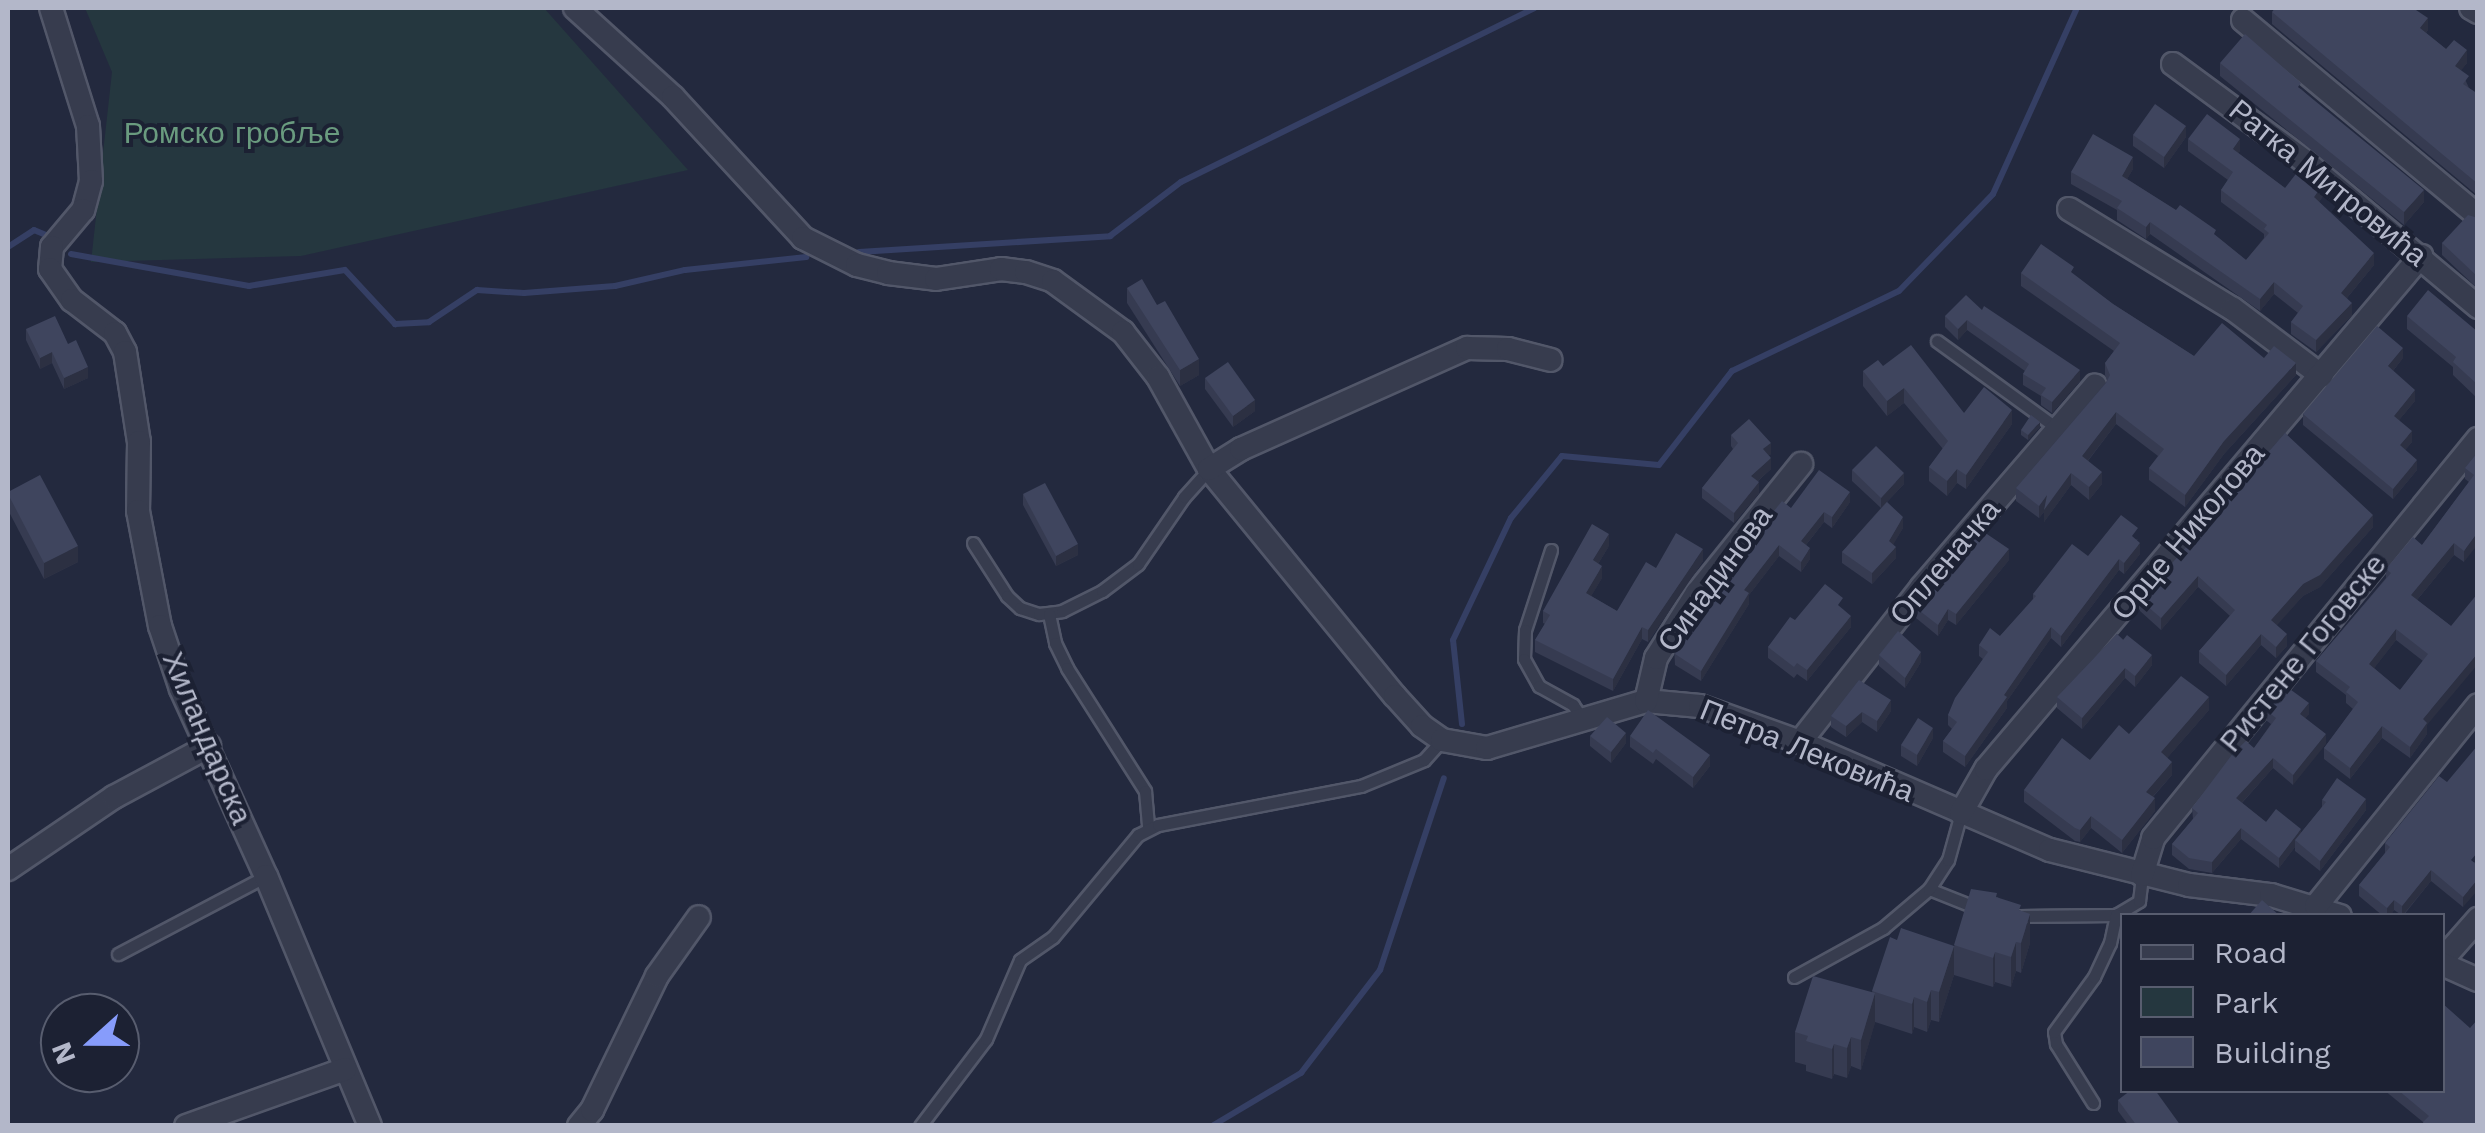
<!DOCTYPE html>
<html>
<head>
<meta charset="utf-8">
<style>
	body { margin:0 }
	#map { position:relative; width:2485px; height:1133px; overflow:hidden; background:#23293e; font-family:"Work Sans",sans-serif }
	div>[style] { position:absolute }
	[style*='--x'] { left:calc(var(--x)*1px); top:calc(var(--y)*1px); width:calc(var(--w)*1px); rotate:calc(var(--a)*1deg) }
	.green>* { inset:0; background:#25373f }
	.stream>* { height:6px; margin:-3px; padding:0 3px; transform-origin:3px; border-radius:3px; background:#353f64 }
	.roads { filter:drop-shadow(2px 0 #525769) drop-shadow(-2px 0 #525769) drop-shadow(0 2px #525769) drop-shadow(0 -2px #525769) }
	.lane>* { height:11px; margin:-5.5px; padding:0 5.5px; transform-origin:5.5px; border-radius:5.5px; background:#373c4e }
	.street>* { height:22px; margin:-11px; padding:0 11px; transform-origin:11px; border-radius:11px; background:#373c4e }
	.wall>* { inset:0; background:#363b51 }
	.shaded-wall>* { inset:0; background:#2c3042 }
	.building>* { inset:0; background:#3f455e }
	span { translate:-50% -50%; white-space:nowrap; text-align:center; line-height:1.15; -webkit-text-stroke:8px #1c2133; paint-order:stroke }
	.park-label { font-size:30px; color:#6a9b7f }
	.street-label { font-size:30px; color:#b3b7c9 }
	.frame { position:absolute; inset:0; border:10px solid #b3b7c9; pointer-events:none }
	.legend { position:absolute; left:2120px; top:913px; width:325px; height:180px; box-sizing:border-box; background:#1c2133; border:2px solid #585d6f; margin:0; padding:12px 18px; list-style:none; font-size:30px; color:#b3b7c9 }
	.legend li { display:flex; align-items:center; gap:20px; height:50px }
	.legend b { width:50px; border:2px solid #585d6f }
	.north { position:absolute; left:40px; top:993px; width:100px; height:100px; box-sizing:border-box; background:#1c2133; border:2px solid #585d6f; border-radius:50%; rotate:249deg; font-size:28px; font-weight:700; line-height:40px; text-align:center; color:#b3b7c9 }
	.north::after { content:''; display:block; margin:auto; width:35px; height:45px; background:#879cfb; clip-path:polygon(50% 0,100% 100%,50% 72%,0 100%) }
</style>
</head>
<body>
<div id="map">
	<div class="green">
		<div style="clip-path:polygon(85px 8px,544px 8px,688px 170px,301px 256px,91px 262px,112px 72px)"></div>
	</div>
	<div class="stream">
		<div style="--x:8;--y:247;--w:31;--a:-33"></div>
		<div style="--x:34;--y:230;--w:13;--a:23"></div>
		<div style="--x:859;--y:252;--w:252;--a:-3.6"></div>
		<div style="--x:1110;--y:236;--w:89;--a:-37.3"></div>
		<div style="--x:1181;--y:182;--w:394;--a:-26.2"></div>
		<div style="--x:71;--y:254;--w:181;--a:10.2"></div>
		<div style="--x:249;--y:286;--w:97;--a:-9.5"></div>
		<div style="--x:345;--y:270;--w:74;--a:47.2"></div>
		<div style="--x:395;--y:324;--w:34;--a:-3"></div>
		<div style="--x:429;--y:322;--w:58;--a:-33.7"></div>
		<div style="--x:477;--y:290;--w:47;--a:3.7"></div>
		<div style="--x:524;--y:293;--w:91;--a:-4.4"></div>
		<div style="--x:615;--y:286;--w:72;--a:-12.9"></div>
		<div style="--x:685;--y:270;--w:122;--a:-6.1"></div>
		<div style="--x:1462;--y:724;--w:84;--a:-96.1"></div>
		<div style="--x:1453;--y:640;--w:135;--a:-64.6"></div>
		<div style="--x:1511;--y:518;--w:80;--a:-50.6"></div>
		<div style="--x:1562;--y:456;--w:97;--a:5.3"></div>
		<div style="--x:1659;--y:465;--w:119;--a:-52.2"></div>
		<div style="--x:1732;--y:371;--w:185;--a:-25.6"></div>
		<div style="--x:1899;--y:291;--w:135;--a:-45.9"></div>
		<div style="--x:1993;--y:194;--w:204;--a:-65.7"></div>
		<div style="--x:1212;--y:1126;--w:104;--a:-30.8"></div>
		<div style="--x:1301;--y:1073;--w:130;--a:-52.5"></div>
		<div style="--x:1380;--y:970;--w:202;--a:-71.6"></div>
	</div>
	<div class="roads">
		<div class="lane">
			<div style="--x:1937;--y:341;--w:150;--a:36"></div>
			<div style="--x:973;--y:543;--w:63;--a:57.3"></div>
			<div style="--x:1007;--y:596;--w:18;--a:43"></div>
			<div style="--x:1020;--y:608;--w:20;--a:18"></div>
			<div style="--x:1039;--y:614;--w:23;--a:-7"></div>
			<div style="--x:1062;--y:611;--w:45;--a:-26.6"></div>
			<div style="--x:1102;--y:591;--w:45;--a:-36.9"></div>
			<div style="--x:1138;--y:564;--w:81;--a:-55.5"></div>
			<div style="--x:1184;--y:497;--w:38;--a:-48"></div>
			<div style="--x:1551;--y:550;--w:84;--a:108"></div>
			<div style="--x:1525;--y:630;--w:29;--a:92"></div>
			<div style="--x:1524;--y:659;--w:31;--a:61"></div>
			<div style="--x:1539;--y:686;--w:39;--a:29"></div>
			<div style="--x:1573;--y:705;--w:18;--a:56"></div>
			<div style="--x:1049;--y:614;--w:30;--a:78"></div>
			<div style="--x:1055;--y:643;--w:28;--a:64"></div>
			<div style="--x:1067;--y:668;--w:146;--a:57.6"></div>
			<div style="--x:1145;--y:791;--w:38;--a:85"></div>
			<div style="--x:1929;--y:889;--w:52;--a:21.6"></div>
			<div style="--x:2019;--y:916;--w:97;--a:-0.6"></div>
			<div style="--x:2116;--y:915;--w:27;--a:-31"></div>
			<div style="--x:2139;--y:901;--w:26;--a:-83"></div>
			<div style="--x:118;--y:954;--w:167;--a:-27.8"></div>
			<div style="--x:1794;--y:977;--w:102;--a:-28.8"></div>
			<div style="--x:1883;--y:928;--w:60;--a:-40.3"></div>
			<div style="--x:1929;--y:889;--w:35;--a:-57"></div>
			<div style="--x:1948;--y:860;--w:49;--a:-74.5"></div>
			<div style="--x:2093;--y:1103;--w:70;--a:-122.1"></div>
			<div style="--x:2056;--y:1044;--w:12;--a:-99"></div>
			<div style="--x:2054;--y:1032;--w:68;--a:-54"></div>
			<div style="--x:2094;--y:977;--w:38;--a:-65"></div>
			<div style="--x:2110;--y:943;--w:29;--a:-78"></div>
			<div style="--x:920;--y:1126;--w:109;--a:-52.8"></div>
			<div style="--x:986;--y:1039;--w:86;--a:-66.7"></div>
			<div style="--x:1020;--y:960;--w:40;--a:-34.9"></div>
			<div style="--x:1053;--y:937;--w:133;--a:-50.2"></div>
			<div style="--x:1138;--y:835;--w:22;--a:-27"></div>
			<div style="--x:1158;--y:825;--w:207;--a:-10.9"></div>
			<div style="--x:1361;--y:786;--w:68;--a:-22.4"></div>
			<div style="--x:1424;--y:760;--w:27;--a:-48"></div>
		</div>
		<div class="street">
			<div style="--x:51;--y:8;--w:124;--a:72.6"></div>
			<div style="--x:88;--y:126;--w:55;--a:86.9"></div>
			<div style="--x:91;--y:181;--w:30;--a:105"></div>
			<div style="--x:83;--y:210;--w:48;--a:130"></div>
			<div style="--x:52;--y:247;--w:22;--a:95"></div>
			<div style="--x:50;--y:269;--w:38;--a:55"></div>
			<div style="--x:72;--y:300;--w:54;--a:37.5"></div>
			<div style="--x:115;--y:333;--w:21;--a:62"></div>
			<div style="--x:125;--y:352;--w:91;--a:81.2"></div>
			<div style="--x:139;--y:442;--w:69;--a:90.8"></div>
			<div style="--x:138;--y:511;--w:117;--a:79.2"></div>
			<div style="--x:160;--y:626;--w:66;--a:71.6"></div>
			<div style="--x:181;--y:689;--w:205;--a:65.6"></div>
			<div style="--x:266;--y:876;--w:271;--a:67.4"></div>
			<div style="--x:575;--y:8;--w:132;--a:42.2"></div>
			<div style="--x:673;--y:97;--w:192;--a:47.3"></div>
			<div style="--x:803;--y:238;--w:60;--a:26.6"></div>
			<div style="--x:857;--y:265;--w:32;--a:14"></div>
			<div style="--x:888;--y:273;--w:48;--a:7.1"></div>
			<div style="--x:936;--y:279;--w:66;--a:-8.7"></div>
			<div style="--x:1001;--y:269;--w:25;--a:7"></div>
			<div style="--x:1026;--y:272;--w:28;--a:18"></div>
			<div style="--x:1053;--y:281;--w:87;--a:36.1"></div>
			<div style="--x:1123;--y:332;--w:57;--a:52.1"></div>
			<div style="--x:1158;--y:377;--w:105;--a:61"></div>
			<div style="--x:1209;--y:469;--w:293;--a:50.7"></div>
			<div style="--x:1395;--y:696;--w:40;--a:48"></div>
			<div style="--x:1422;--y:726;--w:24;--a:35"></div>
			<div style="--x:1442;--y:740;--w:46;--a:10.1"></div>
			<div style="--x:1487;--y:748;--w:166;--a:-16.5"></div>
			<div style="--x:1646;--y:701;--w:54;--a:5.3"></div>
			<div style="--x:1700;--y:706;--w:106;--a:19.8"></div>
			<div style="--x:1800;--y:742;--w:272;--a:23.4"></div>
			<div style="--x:2050;--y:850;--w:143;--a:14.1"></div>
			<div style="--x:2189;--y:885;--w:83;--a:7"></div>
			<div style="--x:2271;--y:895;--w:72;--a:16.9"></div>
			<div style="--x:2471;--y:8;--w:8;--a:30"></div>
			<div style="--x:2243;--y:20;--w:306;--a:39.8"></div>
			<div style="--x:2173;--y:64;--w:162;--a:36.4"></div>
			<div style="--x:2303;--y:160;--w:229;--a:40"></div>
			<div style="--x:2069;--y:209;--w:192;--a:31.4"></div>
			<div style="--x:2233;--y:309;--w:111;--a:37"></div>
			<div style="--x:1209;--y:469;--w:38;--a:-32"></div>
			<div style="--x:1241;--y:449;--w:248;--a:-24.1"></div>
			<div style="--x:1467;--y:348;--w:41;--a:1.4"></div>
			<div style="--x:1508;--y:349;--w:44;--a:14.3"></div>
			<div style="--x:1646;--y:701;--w:44;--a:-76.9"></div>
			<div style="--x:1656;--y:658;--w:77;--a:-57.8"></div>
			<div style="--x:1697;--y:593;--w:166;--a:-51.1"></div>
			<div style="--x:1800;--y:742;--w:196;--a:-51.8"></div>
			<div style="--x:1921;--y:588;--w:267;--a:-49.3"></div>
			<div style="--x:1961;--y:813;--w:51;--a:-60.4"></div>
			<div style="--x:1986;--y:769;--w:673;--a:-49.7"></div>
			<div style="--x:8;--y:869;--w:128;--a:-34.2"></div>
			<div style="--x:114;--y:797;--w:108;--a:-28.2"></div>
			<div style="--x:2142;--y:875;--w:39;--a:-73"></div>
			<div style="--x:2153;--y:838;--w:515;--a:-50.84"></div>
			<div style="--x:2316;--y:906;--w:258;--a:-51.1"></div>
			<div style="--x:2442;--y:960;--w:55;--a:-48.7"></div>
			<div style="--x:2442;--y:964;--w:39;--a:24"></div>
			<div style="--x:186;--y:1126;--w:169;--a:-19.7"></div>
			<div style="--x:579;--y:1126;--w:21;--a:-51"></div>
			<div style="--x:592;--y:1110;--w:149;--a:-64.1"></div>
			<div style="--x:657;--y:976;--w:72;--a:-54.6"></div>
		</div>
	</div>
	<div class="wall">
		<div style="clip-path:polygon(2272px 12px,2428px 30px,2426px 33px,2446px 49px,2467px 63px,2461px 70px,2469px 88px,2478px 94px,2478px 196px,2272px 24px)"></div>
		<div style="clip-path:polygon(2220px 63px,2301px 89px,2424px 202px,2404px 225px,2220px 76px)"></div>
		<div style="clip-path:polygon(2133px 135px,2186px 137px,2164px 168px,2133px 146px)"></div>
		<div style="clip-path:polygon(2188px 139px,2240px 151px,2238px 153px,2285px 188px,2323px 196px,2319px 202px,2374px 265px,2347px 298px,2352px 315px,2316px 352px,2291px 334px,2291px 322px,2298px 313px,2274px 294px,2260px 311px,2150px 234px,2146px 239px,2117px 220px,2117px 210px,2071px 184px,2071px 172px,2133px 169px,2127px 179px,2216px 236px,2246px 260px,2264px 238px,2264px 234px,2221px 202px,2221px 190px,2228px 180px,2188px 151px)"></div>
		<div style="clip-path:polygon(2478px 218px,2478px 289px,2442px 255px,2442px 243px)"></div>
		<div style="clip-path:polygon(2021px 273px,2074px 275px,2113px 304px,2194px 356px,2264px 358px,2296px 375px,2224px 454px,2185px 507px,2149px 480px,2149px 468px,2158px 456px,2116px 424px,2088px 461px,2102px 484px,2089px 500px,2071px 485px,2044px 522px,2044px 512px,2039px 518px,2016px 501px,2016px 488px,2107px 381px,2105px 375px,2105px 363px,2114px 351px,2021px 286px)"></div>
		<div style="clip-path:polygon(1127px 288px,1157px 305px,1199px 375px,1180px 386px,1127px 303px)"></div>
		<div style="clip-path:polygon(1982px 310px,2080px 381px,2052px 413px,2041px 405px,2041px 396px,2023px 385px,2023px 374px,2025px 371px,1967px 330px,1958px 340px,1945px 327px,1945px 316px)"></div>
		<div style="clip-path:polygon(2407px 316px,2478px 332px,2478px 399px,2453px 375px,2453px 367px,2407px 329px)"></div>
		<div style="clip-path:polygon(26px 329px,68px 344px,88px 378px,64px 389px,52px 363px,40px 369px,26px 340px)"></div>
		<div style="clip-path:polygon(2403px 358px,2393px 371px,2415px 401px,2399px 420px,2412px 442px,2405px 450px,2417px 470px,2393px 499px,2303px 425px,2303px 414px)"></div>
		<div style="clip-path:polygon(1883px 366px,1964px 413px,2012px 424px,1966px 489px,1957px 483px,1947px 496px,1929px 481px,1929px 467px,1943px 449px,1904px 403px,1887px 416px,1863px 386px,1863px 371px)"></div>
		<div style="clip-path:polygon(1205px 378px,1255px 411px,1233px 427px,1205px 389px)"></div>
		<div style="clip-path:polygon(2040px 427px,2028px 440px,2021px 435px,2021px 430px)"></div>
		<div style="clip-path:polygon(2285px 433px,2373px 527px,2320px 587px,2303px 596px,2276px 625px,2287px 646px,2276px 658px,2261px 645px,2226px 686px,2199px 663px,2199px 651px,2230px 616px,2198px 587px,2161px 630px,2140px 611px,2140px 600px)"></div>
		<div style="clip-path:polygon(1731px 435px,1771px 454px,1769px 455px,1771px 469px,1758px 481px,1759px 493px,1734px 523px,1702px 498px,1702px 488px,1733px 449px,1731px 446px)"></div>
		<div style="clip-path:polygon(evenodd,2478px 452px,2464px 562px,2454px 555px,2417px 600px,2451px 626px,2427px 725px,2427px 734px,2410px 758px,2382px 738px,2350px 779px,2324px 759px,2324px 748px,2353px 709px,2346px 703px,2346px 695px,2316px 672px,2316px 661px,2386px 578px,2386px 569px,2422px 545px,2469px 482px,2465px 479px,2465px 468px,2478px 452px,2396px 640px,2423px 661px,2400px 690px,2374px 668px,2396px 640px)"></div>
		<div style="clip-path:polygon(1852px 470px,1904px 484px,1887px 502px,1903px 528px,1893px 544px,1896px 558px,1872px 584px,1842px 563px,1842px 552px,1881px 508px,1852px 481px)"></div>
		<div style="clip-path:polygon(8px 492px,78px 562px,44px 579px,8px 510px)"></div>
		<div style="clip-path:polygon(1023px 494px,1078px 555px,1056px 566px,1023px 505px)"></div>
		<div style="clip-path:polygon(1850px 502px,1832px 528px,1824px 522px,1806px 545px,1810px 559px,1801px 572px,1779px 556px,1749px 595px,1749px 604px,1701px 681px,1675px 665px,1674px 647px,1791px 508px)"></div>
		<div style="clip-path:polygon(2138px 539px,2137px 540px,2140px 554px,2124px 574px,2119px 570px,2061px 647px,2051px 638px,2007px 701px,2007px 708px,1965px 767px,1943px 752px,1943px 741px,1952px 729px,1948px 725px,1948px 715px,1983px 659px,1979px 656px,1979px 645px,2000px 636px,2033px 599px,2033px 594px,2088px 556px)"></div>
		<div style="clip-path:polygon(1609px 546px,1598px 564px,1602px 578px,1591px 596px,1617px 611px,1656px 568px,1703px 561px,1648px 642px,1642px 639px,1613px 691px,1535px 652px,1535px 640px,1545px 624px,1543px 623px,1543px 611px)"></div>
		<div style="clip-path:polygon(2009px 560px,1956px 625px,1948px 620px,1938px 636px,1916px 618px,1916px 608px)"></div>
		<div style="clip-path:polygon(1843px 609px,1851px 627px,1807px 681px,1797px 674px,1794px 678px,1768px 658px,1768px 647px,1795px 620px)"></div>
		<div style="clip-path:polygon(2117px 634px,2152px 665px,2135px 687px,2125px 678px,2082px 729px,2057px 708px,2057px 697px)"></div>
		<div style="clip-path:polygon(1879px 655px,1921px 662px,1905px 688px,1879px 666px)"></div>
		<div style="clip-path:polygon(1859px 680px,1891px 711px,1877px 732px,1862px 722px,1846px 737px,1831px 727px,1831px 716px)"></div>
		<div style="clip-path:polygon(2209px 710px,2167px 758px,2172px 775px,2153px 797px,2155px 811px,2122px 853px,2091px 828px,2080px 842px,2075px 841px,2024px 802px,2024px 790px,2090px 760px,2129px 734px)"></div>
		<div style="clip-path:polygon(2267px 711px,2309px 714px,2305px 718px,2293px 785px,2273px 768px,2242px 803px,2266px 822px,2301px 833px,2322px 807px,2322px 800px,2366px 810px,2320px 871px,2295px 851px,2295px 847px,2279px 868px,2241px 839px,2212px 873px,2189px 869px,2172px 855px,2172px 844px,2193px 819px,2192px 808px,2254px 748px,2271px 724px,2267px 721px)"></div>
		<div style="clip-path:polygon(1590px 736px,1626px 743px,1611px 763px,1590px 746px)"></div>
		<div style="clip-path:polygon(1630px 736px,1710px 766px,1693px 788px,1656px 759px,1653px 764px,1630px 747px)"></div>
		<div style="clip-path:polygon(1933px 738px,1917px 766px,1901px 756px,1901px 745px)"></div>
		<div style="clip-path:polygon(2385px 843px,2478px 863px,2463px 907px,2431px 881px,2403px 916px,2394px 910px,2390px 916px,2383px 916px,2359px 896px,2359px 885px,2385px 853px)"></div>
		<div style="clip-path:polygon(1997px 897px,2021px 911px,2030px 943px,2021px 973px,2016px 971px,2011px 987px,1995px 982px,1993px 987px,1954px 975px,1939px 1022px,1931px 1020px,1927px 1032px,1914px 1027px,1912px 1034px,1875px 1022px,1861px 1070px,1851px 1066px,1847px 1078px,1834px 1074px,1832px 1079px,1806px 1071px,1806px 1065px,1795px 1062px,1795px 1032px,1872px 992px,1897px 940px,1954px 946px)"></div>
		<div style="clip-path:polygon(2384px 1090px,2442px 1090px,2478px 1126px,2423px 1126px,2423px 1122px)"></div>
		<div style="clip-path:polygon(2118px 1100px,2181px 1126px,2129px 1126px,2118px 1111px)"></div>
	</div>
	<div class="shaded-wall">
		<div style="clip-path:polygon(2428px 18px,2428px 30px,2420px 40px,2420px 28px)"></div>
		<div style="clip-path:polygon(2467px 50px,2467px 63px,2455px 78px,2455px 66px)"></div>
		<div style="clip-path:polygon(2186px 126px,2186px 137px,2164px 168px,2164px 157px)"></div>
		<div style="clip-path:polygon(2240px 139px,2240px 151px,2233px 161px,2233px 149px)"></div>
		<div style="clip-path:polygon(2133px 157px,2133px 169px,2122px 188px,2122px 176px)"></div>
		<div style="clip-path:polygon(2323px 185px,2323px 196px,2314px 209px,2314px 197px)"></div>
		<div style="clip-path:polygon(2424px 190px,2424px 202px,2404px 225px,2404px 212px)"></div>
		<div style="clip-path:polygon(2150px 222px,2150px 234px,2146px 239px,2146px 227px)"></div>
		<div style="clip-path:polygon(2374px 253px,2374px 265px,2341px 305px,2341px 293px)"></div>
		<div style="clip-path:polygon(2274px 282px,2274px 294px,2260px 311px,2260px 299px)"></div>
		<div style="clip-path:polygon(2352px 303px,2352px 315px,2316px 352px,2316px 340px)"></div>
		<div style="clip-path:polygon(1967px 320px,1967px 330px,1958px 340px,1958px 329px)"></div>
		<div style="clip-path:polygon(2403px 348px,2403px 358px,2388px 377px,2388px 366px)"></div>
		<div style="clip-path:polygon(52px 352px,52px 363px,40px 369px,40px 358px)"></div>
		<div style="clip-path:polygon(1199px 359px,1199px 375px,1180px 386px,1180px 370px)"></div>
		<div style="clip-path:polygon(2296px 363px,2296px 375px,2224px 454px,2185px 507px,2185px 495px,2224px 441px)"></div>
		<div style="clip-path:polygon(88px 367px,88px 378px,64px 389px,64px 378px)"></div>
		<div style="clip-path:polygon(2080px 370px,2080px 381px,2052px 413px,2052px 402px)"></div>
		<div style="clip-path:polygon(1904px 388px,1904px 403px,1887px 416px,1887px 401px)"></div>
		<div style="clip-path:polygon(2415px 390px,2415px 401px,2394px 426px,2394px 416px)"></div>
		<div style="clip-path:polygon(1255px 400px,1255px 411px,1233px 427px,1233px 416px)"></div>
		<div style="clip-path:polygon(2012px 410px,2012px 424px,1966px 489px,1966px 475px)"></div>
		<div style="clip-path:polygon(2116px 412px,2116px 424px,2082px 468px,2082px 456px)"></div>
		<div style="clip-path:polygon(2040px 422px,2040px 427px,2028px 440px,2028px 435px)"></div>
		<div style="clip-path:polygon(2412px 431px,2412px 442px,2400px 456px,2400px 445px)"></div>
		<div style="clip-path:polygon(1771px 443px,1771px 454px,1763px 460px,1763px 449px)"></div>
		<div style="clip-path:polygon(1771px 458px,1771px 469px,1751px 487px,1751px 476px)"></div>
		<div style="clip-path:polygon(2417px 460px,2417px 470px,2393px 499px,2393px 489px)"></div>
		<div style="clip-path:polygon(1957px 469px,1957px 483px,1947px 496px,1947px 481px)"></div>
		<div style="clip-path:polygon(2102px 472px,2102px 484px,2089px 500px,2089px 487px)"></div>
		<div style="clip-path:polygon(1904px 473px,1904px 484px,1881px 508px,1881px 498px)"></div>
		<div style="clip-path:polygon(2071px 473px,2071px 485px,2044px 522px,2044px 512px,2039px 518px,2039px 506px,2047px 495px)"></div>
		<div style="clip-path:polygon(1759px 482px,1759px 493px,1734px 523px,1734px 513px)"></div>
		<div style="clip-path:polygon(1850px 492px,1850px 502px,1832px 528px,1832px 517px)"></div>
		<div style="clip-path:polygon(1824px 512px,1824px 522px,1801px 551px,1801px 541px)"></div>
		<div style="clip-path:polygon(2373px 515px,2373px 527px,2320px 587px,2303px 596px,2271px 632px,2271px 620px,2303px 584px)"></div>
		<div style="clip-path:polygon(1903px 517px,1903px 528px,1889px 552px,1889px 541px)"></div>
		<div style="clip-path:polygon(2478px 532px,2478px 544px,2464px 562px,2464px 551px)"></div>
		<div style="clip-path:polygon(1609px 534px,1609px 546px,1593px 572px,1593px 560px)"></div>
		<div style="clip-path:polygon(2140px 543px,2140px 554px,2124px 574px,2124px 563px)"></div>
		<div style="clip-path:polygon(2454px 543px,2454px 555px,2411px 607px,2411px 595px)"></div>
		<div style="clip-path:polygon(1078px 544px,1078px 555px,1056px 566px,1056px 556px)"></div>
		<div style="clip-path:polygon(1779px 545px,1779px 556px,1749px 595px,1749px 604px,1701px 681px,1701px 671px,1744px 590px)"></div>
		<div style="clip-path:polygon(78px 546px,78px 562px,44px 579px,44px 563px)"></div>
		<div style="clip-path:polygon(1896px 547px,1896px 558px,1872px 584px,1872px 573px)"></div>
		<div style="clip-path:polygon(1810px 548px,1810px 559px,1801px 572px,1801px 562px)"></div>
		<div style="clip-path:polygon(1703px 549px,1703px 561px,1648px 642px,1648px 630px)"></div>
		<div style="clip-path:polygon(2009px 549px,2009px 560px,1956px 625px,1956px 614px)"></div>
		<div style="clip-path:polygon(2119px 559px,2119px 570px,2061px 647px,2061px 636px)"></div>
		<div style="clip-path:polygon(1602px 566px,1602px 578px,1586px 605px,1586px 593px)"></div>
		<div style="clip-path:polygon(2198px 576px,2198px 587px,2161px 630px,2161px 618px)"></div>
		<div style="clip-path:polygon(1948px 609px,1948px 620px,1938px 636px,1938px 625px)"></div>
		<div style="clip-path:polygon(1851px 616px,1851px 627px,1807px 681px,1807px 670px)"></div>
		<div style="clip-path:polygon(1642px 627px,1642px 639px,1613px 691px,1613px 679px)"></div>
		<div style="clip-path:polygon(2051px 627px,2051px 638px,2007px 701px,2007px 708px,1965px 767px,1965px 756px,2004px 695px)"></div>
		<div style="clip-path:polygon(2396px 629px,2396px 640px,2369px 675px,2369px 664px)"></div>
		<div style="clip-path:polygon(2261px 634px,2261px 645px,2226px 686px,2226px 675px)"></div>
		<div style="clip-path:polygon(2287px 634px,2287px 646px,2276px 658px,2276px 647px)"></div>
		<div style="clip-path:polygon(1921px 652px,1921px 662px,1905px 688px,1905px 678px)"></div>
		<div style="clip-path:polygon(2478px 653px,2478px 664px,2427px 725px,2427px 734px,2410px 758px,2410px 747px,2423px 719px)"></div>
		<div style="clip-path:polygon(2152px 655px,2152px 665px,2135px 687px,2135px 676px)"></div>
		<div style="clip-path:polygon(2125px 668px,2125px 678px,2082px 729px,2082px 718px)"></div>
		<div style="clip-path:polygon(2209px 697px,2209px 710px,2161px 765px,2161px 752px)"></div>
		<div style="clip-path:polygon(1891px 700px,1891px 711px,1877px 732px,1877px 721px)"></div>
		<div style="clip-path:polygon(2309px 703px,2309px 714px,2300px 725px,2300px 714px)"></div>
		<div style="clip-path:polygon(1862px 712px,1862px 722px,1846px 737px,1846px 726px)"></div>
		<div style="clip-path:polygon(2382px 726px,2382px 738px,2350px 779px,2350px 768px)"></div>
		<div style="clip-path:polygon(1933px 728px,1933px 738px,1917px 766px,1917px 755px)"></div>
		<div style="clip-path:polygon(1626px 733px,1626px 743px,1611px 763px,1611px 752px)"></div>
		<div style="clip-path:polygon(2326px 734px,2326px 744px,2293px 785px,2293px 775px)"></div>
		<div style="clip-path:polygon(1710px 755px,1710px 766px,1693px 788px,1693px 777px)"></div>
		<div style="clip-path:polygon(2273px 758px,2273px 768px,2236px 809px,2236px 798px)"></div>
		<div style="clip-path:polygon(2172px 762px,2172px 775px,2146px 804px,2146px 792px)"></div>
		<div style="clip-path:polygon(2155px 798px,2155px 811px,2122px 853px,2122px 840px)"></div>
		<div style="clip-path:polygon(2366px 799px,2366px 810px,2320px 871px,2320px 861px)"></div>
		<div style="clip-path:polygon(2091px 816px,2091px 828px,2080px 842px,2080px 830px)"></div>
		<div style="clip-path:polygon(2241px 828px,2241px 839px,2212px 873px,2212px 862px)"></div>
		<div style="clip-path:polygon(2301px 829px,2301px 839px,2295px 840px,2295px 847px,2279px 868px,2279px 858px)"></div>
		<div style="clip-path:polygon(2431px 870px,2431px 881px,2402px 916px,2402px 906px)"></div>
		<div style="clip-path:polygon(2478px 879px,2478px 890px,2463px 907px,2463px 897px)"></div>
		<div style="clip-path:polygon(2394px 900px,2394px 910px,2390px 916px,2387px 916px,2387px 908px)"></div>
		<div style="clip-path:polygon(2030px 914px,2030px 943px,2021px 973px,2021px 943px)"></div>
		<div style="clip-path:polygon(2016px 942px,2016px 971px,2011px 987px,2011px 957px)"></div>
		<div style="clip-path:polygon(1954px 946px,1954px 975px,1939px 1022px,1939px 992px)"></div>
		<div style="clip-path:polygon(1995px 952px,1995px 982px,1993px 987px,1993px 958px)"></div>
		<div style="clip-path:polygon(1931px 990px,1931px 1020px,1927px 1032px,1927px 1002px)"></div>
		<div style="clip-path:polygon(1875px 993px,1875px 1023px,1861px 1070px,1861px 1040px)"></div>
		<div style="clip-path:polygon(1914px 997px,1914px 1027px,1912px 1034px,1912px 1004px)"></div>
		<div style="clip-path:polygon(1851px 1037px,1851px 1066px,1847px 1078px,1847px 1048px)"></div>
		<div style="clip-path:polygon(1834px 1044px,1834px 1074px,1832px 1079px,1832px 1049px)"></div>
	</div>
	<div class="building">
		<div style="clip-path:polygon(2275px 8px,2413px 8px,2428px 18px,2420px 28px,2446px 49px,2454px 40px,2467px 50px,2455px 66px,2469px 76px,2463px 84px,2478px 94px,2478px 184px,2272px 12px)"></div>
		<div style="clip-path:polygon(2245px 34px,2301px 83px,2298px 87px,2424px 190px,2404px 212px,2220px 63px)"></div>
		<div style="clip-path:polygon(2155px 104px,2186px 126px,2164px 157px,2133px 135px)"></div>
		<div style="clip-path:polygon(2207px 114px,2240px 139px,2233px 149px,2285px 188px,2302px 166px,2323px 185px,2314px 197px,2374px 253px,2341px 293px,2352px 303px,2316px 340px,2291px 322px,2303px 306px,2274px 282px,2260px 299px,2150px 222px,2146px 227px,2117px 208px,2122px 201px,2071px 172px,2093px 134px,2133px 157px,2122px 176px,2176px 210px,2180px 205px,2216px 230px,2214px 234px,2246px 260px,2269px 233px,2264px 229px,2267px 225px,2221px 190px,2233px 172px,2188px 139px)"></div>
		<div style="clip-path:polygon(2468px 215px,2478px 218px,2478px 277px,2442px 243px)"></div>
		<div style="clip-path:polygon(2041px 244px,2074px 267px,2071px 272px,2113px 304px,2194px 356px,2222px 323px,2264px 358px,2274px 346px,2296px 363px,2224px 441px,2185px 495px,2149px 468px,2164px 449px,2116px 412px,2082px 456px,2102px 472px,2089px 487px,2071px 473px,2044px 510px,2047px 495px,2039px 506px,2016px 488px,2106px 383px,2110px 375px,2105px 363px,2120px 343px,2021px 273px)"></div>
		<div style="clip-path:polygon(1142px 279px,1157px 305px,1165px 301px,1199px 359px,1180px 370px,1127px 288px)"></div>
		<div style="clip-path:polygon(2428px 290px,2478px 332px,2478px 385px,2453px 362px,2456px 357px,2407px 316px)"></div>
		<div style="clip-path:polygon(1966px 295px,1982px 310px,1984px 306px,2080px 370px,2052px 402px,2041px 395px,2046px 388px,2023px 374px,2029px 364px,1967px 320px,1958px 329px,1945px 316px)"></div>
		<div style="clip-path:polygon(55px 316px,68px 344px,76px 340px,88px 367px,64px 378px,52px 352px,40px 358px,26px 329px)"></div>
		<div style="clip-path:polygon(2377px 326px,2403px 348px,2388px 366px,2415px 390px,2394px 416px,2412px 431px,2400px 445px,2417px 460px,2393px 489px,2303px 414px)"></div>
		<div style="clip-path:polygon(1911px 345px,1964px 413px,1984px 387px,2012px 410px,1966px 475px,1957px 469px,1947px 481px,1929px 467px,1948px 441px,1904px 388px,1887px 401px,1863px 371px,1878px 360px,1883px 366px)"></div>
		<div style="clip-path:polygon(1228px 362px,1255px 400px,1233px 416px,1205px 378px)"></div>
		<div style="clip-path:polygon(2031px 415px,2040px 422px,2028px 435px,2021px 430px)"></div>
		<div style="clip-path:polygon(1749px 419px,1771px 443px,1763px 449px,1771px 458px,1751px 476px,1759px 482px,1734px 513px,1702px 488px,1738px 443px,1731px 435px)"></div>
		<div style="clip-path:polygon(2285px 433px,2373px 515px,2320px 575px,2303px 584px,2271px 620px,2287px 634px,2276px 647px,2261px 634px,2226px 675px,2199px 651px,2235px 610px,2198px 576px,2161px 618px,2140px 600px)"></div>
		<div style="clip-path:polygon(1876px 446px,1904px 473px,1881px 498px,1852px 470px)"></div>
		<div style="clip-path:polygon(evenodd,2478px 452px,2478px 499px,2475px 503px,2478px 505px,2478px 532px,2464px 551px,2454px 543px,2411px 595px,2451px 626px,2478px 593px,2478px 653px,2423px 719px,2427px 723px,2410px 747px,2382px 726px,2350px 768px,2324px 748px,2358px 702px,2346px 692px,2350px 687px,2316px 661px,2391px 573px,2386px 569px,2413px 537px,2422px 545px,2474px 475px,2465px 468px,2478px 452px,2396px 629px,2428px 654px,2400px 690px,2369px 664px,2396px 629px)"></div>
		<div style="clip-path:polygon(1819px 470px,1850px 492px,1832px 517px,1824px 512px,1801px 541px,1810px 548px,1801px 562px,1779px 545px,1744px 590px,1749px 593px,1701px 671px,1675px 654px,1678px 650px,1674px 647px,1709px 591px,1782px 501px,1791px 508px)"></div>
		<div style="clip-path:polygon(40px 475px,78px 546px,44px 563px,8px 494px,8px 492px)"></div>
		<div style="clip-path:polygon(1045px 483px,1078px 544px,1056px 556px,1023px 494px)"></div>
		<div style="clip-path:polygon(1887px 502px,1903px 517px,1889px 541px,1896px 547px,1872px 573px,1842px 552px)"></div>
		<div style="clip-path:polygon(2121px 515px,2138px 528px,2132px 536px,2140px 543px,2124px 563px,2119px 559px,2061px 636px,2051px 627px,2004px 695px,2007px 697px,1965px 756px,1943px 741px,1957px 722px,1948px 715px,1955px 698px,1988px 652px,1979px 645px,1990px 628px,2000px 636px,2036px 596px,2033px 594px,2072px 544px,2088px 556px)"></div>
		<div style="clip-path:polygon(1592px 524px,1609px 534px,1593px 560px,1602px 566px,1586px 593px,1617px 611px,1646px 562px,1656px 568px,1676px 533px,1703px 549px,1648px 630px,1642px 627px,1613px 679px,1535px 640px,1550px 615px,1543px 611px)"></div>
		<div style="clip-path:polygon(1981px 530px,2009px 549px,1956px 614px,1948px 609px,1938px 625px,1916px 608px)"></div>
		<div style="clip-path:polygon(1825px 584px,1843px 598px,1838px 605px,1851px 616px,1807px 670px,1797px 663px,1794px 667px,1768px 647px,1790px 617px,1795px 620px)"></div>
		<div style="clip-path:polygon(1898px 631px,1921px 652px,1905px 678px,1879px 655px)"></div>
		<div style="clip-path:polygon(2117px 634px,2123px 640px,2127px 635px,2152px 655px,2135px 676px,2125px 668px,2082px 718px,2057px 697px)"></div>
		<div style="clip-path:polygon(2181px 676px,2209px 697px,2161px 752px,2172px 762px,2146px 792px,2155px 798px,2122px 840px,2091px 816px,2080px 830px,2075px 828px,2024px 790px,2062px 738px,2090px 760px,2119px 725px,2129px 734px)"></div>
		<div style="clip-path:polygon(1859px 680px,1891px 700px,1877px 721px,1862px 712px,1846px 726px,1831px 716px)"></div>
		<div style="clip-path:polygon(2287px 687px,2309px 703px,2300px 714px,2326px 734px,2293px 775px,2273px 758px,2236px 798px,2266px 822px,2276px 809px,2301px 829px,2279px 858px,2241px 828px,2212px 862px,2189px 858px,2172px 844px,2198px 813px,2192px 808px,2234px 752px,2246px 741px,2254px 748px,2276px 718px,2267px 711px)"></div>
		<div style="clip-path:polygon(1648px 710px,1710px 755px,1693px 777px,1656px 749px,1653px 753px,1630px 736px)"></div>
		<div style="clip-path:polygon(1607px 717px,1626px 733px,1611px 752px,1590px 736px)"></div>
		<div style="clip-path:polygon(1918px 718px,1933px 728px,1917px 755px,1901px 745px)"></div>
		<div style="clip-path:polygon(2478px 745px,2478px 852px,2471px 860px,2478px 866px,2478px 879px,2463px 897px,2431px 870px,2402px 906px,2394px 900px,2387px 908px,2359px 885px,2390px 847px,2385px 843px,2439px 776px,2447px 782px)"></div>
		<div style="clip-path:polygon(2337px 778px,2366px 799px,2320px 861px,2295px 840px,2326px 802px,2322px 800px)"></div>
		<div style="clip-path:polygon(1971px 889px,1997px 893px,1996px 897px,2021px 905px,2019px 910px,2030px 914px,2021px 943px,2016px 942px,2011px 957px,1995px 952px,1993px 958px,1954px 945px)"></div>
		<div style="clip-path:polygon(2262px 900px,2280px 916px,2248px 916px)"></div>
		<div style="clip-path:polygon(1901px 928px,1954px 946px,1939px 992px,1931px 990px,1927px 1002px,1914px 997px,1912px 1004px,1872px 991px,1890px 937px,1897px 940px)"></div>
		<div style="clip-path:polygon(1813px 976px,1875px 993px,1861px 1040px,1851px 1037px,1847px 1048px,1834px 1044px,1832px 1049px,1806px 1041px,1808px 1036px,1795px 1032px)"></div>
		<div style="clip-path:polygon(2442px 1003px,2470px 1028px,2478px 1019px,2478px 1126px,2426px 1126px,2423px 1122px,2429px 1116px,2398px 1090px,2442px 1090px)"></div>
		<div style="clip-path:polygon(2131px 1090px,2155px 1090px,2181px 1126px,2137px 1126px,2118px 1100px)"></div>
	</div>
	<div class="park-label">
		<span style="left:232px;top:133px">Ромско гробље</span>
	</div>
	<div class="street-label">
		<span style="left:2328px;top:183px;rotate:39deg">Ратка Митровића</span>
		<span style="left:2188px;top:532px;rotate:-50deg">Орце Николова</span>
		<span style="left:1945px;top:562px;rotate:-50deg">Опленачка</span>
		<span style="left:1715px;top:579px;rotate:-54deg">Синадинова</span>
		<span style="left:2303px;top:653px;rotate:-51deg">Ристене Гоговске</span>
		<span style="left:207px;top:738px;rotate:67deg">Хиландарска</span>
		<span style="left:1807px;top:751px;rotate:22deg">Петра Лековића</span>
	</div>
	<div class="frame"></div>
	<ul class="legend">
	<li><b style="height:12px;background:#373c4e"></b>Road</li>
	<li><b style="height:28px;background:#25373f"></b>Park</li>
	<li><b style="height:28px;background:#3f455e"></b>Building</li>
	</ul>
	<div class="north">N</div>
</div>
</body>
</html>
